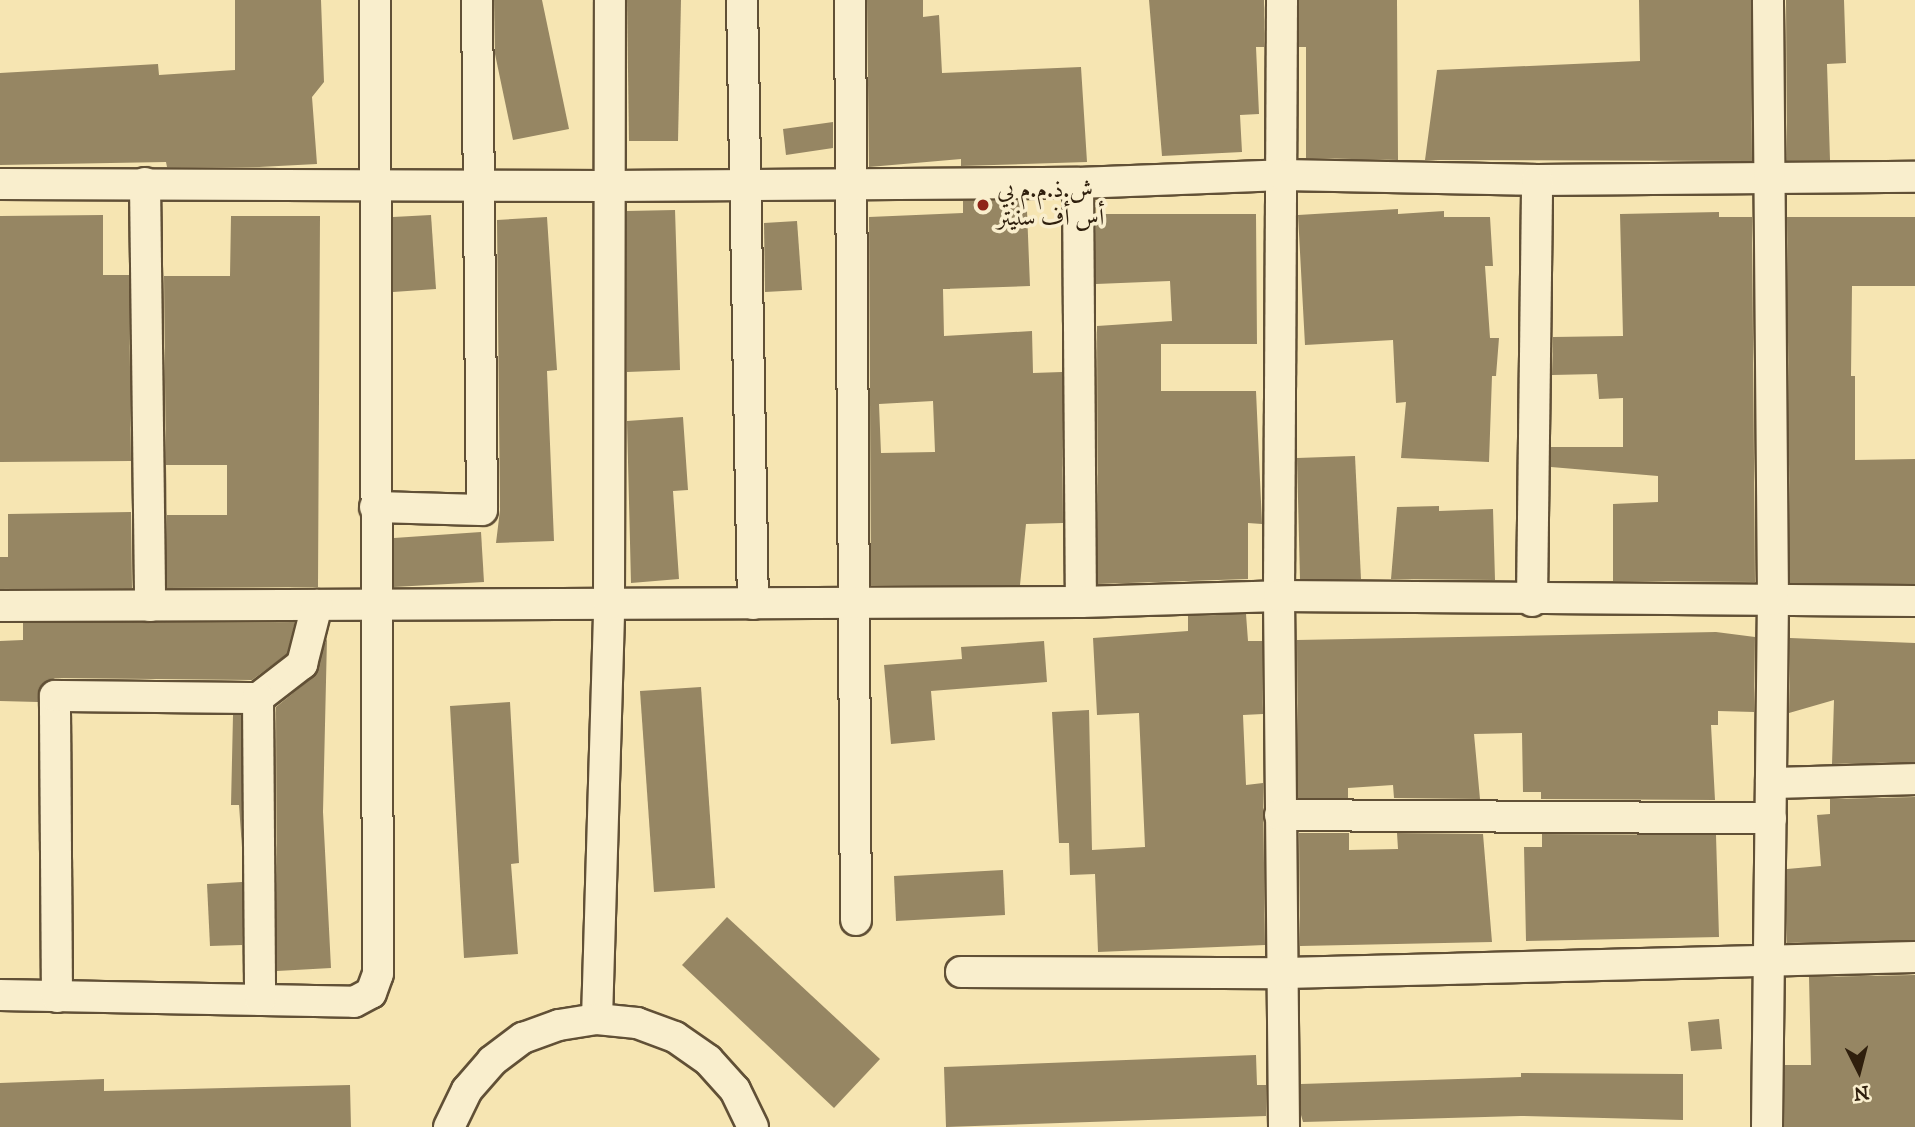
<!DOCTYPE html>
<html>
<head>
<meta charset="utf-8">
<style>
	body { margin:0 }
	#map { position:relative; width:1915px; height:1127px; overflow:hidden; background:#f6e5b2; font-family:"IM FELL DW Pica",Amiri,serif }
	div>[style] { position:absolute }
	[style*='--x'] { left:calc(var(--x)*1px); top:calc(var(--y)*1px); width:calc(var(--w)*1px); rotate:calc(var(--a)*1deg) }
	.building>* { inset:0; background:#968663 }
	.roads { filter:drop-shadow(2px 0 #615036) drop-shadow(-2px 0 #615036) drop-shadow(0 2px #615036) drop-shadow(0 -2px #615036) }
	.minor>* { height:30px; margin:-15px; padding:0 15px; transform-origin:15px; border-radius:15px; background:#f9eecd }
	.dots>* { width:19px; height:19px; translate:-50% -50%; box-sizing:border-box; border:4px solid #f9eecd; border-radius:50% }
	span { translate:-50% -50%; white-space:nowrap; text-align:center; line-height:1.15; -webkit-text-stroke:7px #f9eecd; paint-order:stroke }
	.poi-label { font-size:24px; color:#2f1f0d }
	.left { translate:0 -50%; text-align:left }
	.north { position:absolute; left:1824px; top:1036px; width:70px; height:70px; -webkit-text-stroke:5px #f9eecd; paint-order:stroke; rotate:174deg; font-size:19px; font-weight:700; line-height:28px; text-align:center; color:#2f1f0d }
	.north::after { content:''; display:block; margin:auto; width:24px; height:32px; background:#2f1f0d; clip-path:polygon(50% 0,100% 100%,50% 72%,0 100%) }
</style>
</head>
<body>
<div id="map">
	<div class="building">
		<div style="clip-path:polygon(235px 0,321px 0,324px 82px,312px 97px,317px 164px,259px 167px,167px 167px,166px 162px,0 165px,0 73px,158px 64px,159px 75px,235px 70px)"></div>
		<div style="clip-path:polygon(494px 0,542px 0,569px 129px,513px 140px,495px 54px)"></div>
		<div style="clip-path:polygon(627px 0,681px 0,678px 141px,629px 141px)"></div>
		<div style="clip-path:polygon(867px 0,923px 0,923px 17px,939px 15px,942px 73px,1081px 67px,1087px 162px,961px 166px,961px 159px,869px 167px)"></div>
		<div style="clip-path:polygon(1149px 0,1264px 0,1264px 47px,1256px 47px,1259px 114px,1240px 115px,1242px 152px,1162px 156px)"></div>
		<div style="clip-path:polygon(1299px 0,1397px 0,1398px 160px,1306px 158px,1306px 47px,1299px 47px)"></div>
		<div style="clip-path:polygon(1639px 0,1751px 0,1752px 161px,1425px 160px,1437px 70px,1640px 61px)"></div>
		<div style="clip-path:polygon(1786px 0,1844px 0,1846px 63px,1827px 64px,1830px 160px,1787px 161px)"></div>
		<div style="clip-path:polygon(833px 122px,833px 148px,786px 155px,783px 129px)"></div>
		<div style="clip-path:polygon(evenodd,963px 201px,1023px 201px,1023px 211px,1027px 211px,1030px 286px,943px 289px,944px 336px,1032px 331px,1033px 373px,1062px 372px,1063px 523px,1026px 524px,1020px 585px,871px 585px,869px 217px,963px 213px,963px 201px,933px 401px,935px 452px,881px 453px,879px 404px,933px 401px)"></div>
		<div style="clip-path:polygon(1398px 209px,1398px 214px,1444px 211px,1444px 217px,1490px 217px,1493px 266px,1485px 266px,1490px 338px,1499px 338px,1496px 376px,1492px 376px,1489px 462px,1401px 458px,1406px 402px,1396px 403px,1393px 340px,1305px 345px,1298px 215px)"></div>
		<div style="clip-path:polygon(675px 210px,680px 370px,627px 372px,627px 211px)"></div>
		<div style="clip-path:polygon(1719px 212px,1719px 217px,1752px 217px,1755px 582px,1613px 581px,1613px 504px,1658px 502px,1658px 476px,1551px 467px,1551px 447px,1623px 447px,1623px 398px,1599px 399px,1597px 374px,1552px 375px,1553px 337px,1623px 336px,1620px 214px)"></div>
		<div style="clip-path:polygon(1096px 214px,1256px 214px,1257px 344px,1161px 344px,1161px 391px,1256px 391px,1262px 524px,1248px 523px,1248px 579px,1098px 584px,1097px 326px,1172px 321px,1170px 281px,1096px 284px)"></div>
		<div style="clip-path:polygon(103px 215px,103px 275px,129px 275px,131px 461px,0 462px,0 216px)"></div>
		<div style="clip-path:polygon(431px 215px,436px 289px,393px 292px,393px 217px)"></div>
		<div style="clip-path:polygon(evenodd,231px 216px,320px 216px,318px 587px,167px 588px,164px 276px,230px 276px,231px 216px,166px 465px,227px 465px,227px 515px,167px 515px,166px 465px)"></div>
		<div style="clip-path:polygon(547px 217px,557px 370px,547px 371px,554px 541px,496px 543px,500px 510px,497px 220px)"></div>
		<div style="clip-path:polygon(1787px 217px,1915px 217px,1915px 286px,1852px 286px,1851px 376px,1855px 376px,1855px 460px,1915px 459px,1915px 584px,1790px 583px)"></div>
		<div style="clip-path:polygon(797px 221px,802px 290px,765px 292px,764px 223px)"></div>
		<div style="clip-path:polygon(683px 417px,688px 490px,673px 491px,679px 579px,631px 583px,627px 421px)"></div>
		<div style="clip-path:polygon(1355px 456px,1361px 579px,1300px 579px,1297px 458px)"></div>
		<div style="clip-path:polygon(1439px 506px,1439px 511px,1493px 509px,1495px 580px,1391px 579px,1397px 507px)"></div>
		<div style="clip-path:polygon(131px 512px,132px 588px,0 589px,0 557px,8px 557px,8px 514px)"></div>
		<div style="clip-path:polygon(481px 532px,484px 582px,394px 587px,394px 538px)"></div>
		<div style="clip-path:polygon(1246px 614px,1248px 641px,1262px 641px,1263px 714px,1243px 715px,1246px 785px,1263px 783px,1265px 945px,1098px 952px,1095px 874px,1070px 875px,1069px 843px,1059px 843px,1052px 712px,1089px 710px,1092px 850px,1145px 847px,1139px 713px,1097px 715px,1093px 638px,1188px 631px,1188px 616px)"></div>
		<div style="clip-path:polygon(295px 622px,287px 654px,252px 680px,55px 678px,40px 687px,38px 702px,0 701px,0 641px,23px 640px,23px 623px)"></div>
		<div style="clip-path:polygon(1716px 632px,1755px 637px,1754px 712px,1718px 711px,1718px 725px,1711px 725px,1715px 800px,1541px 799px,1541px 792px,1523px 792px,1522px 733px,1474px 734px,1480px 799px,1394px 798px,1393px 785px,1348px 788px,1348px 798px,1298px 798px,1297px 640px)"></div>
		<div style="clip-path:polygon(327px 638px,323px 812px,331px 968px,277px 971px,276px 707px,313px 677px)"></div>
		<div style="clip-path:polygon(1790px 638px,1915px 643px,1915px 762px,1832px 764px,1834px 700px,1789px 713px)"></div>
		<div style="clip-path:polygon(1044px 641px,1047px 682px,931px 691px,935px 740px,891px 744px,884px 665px,962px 659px,961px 647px)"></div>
		<div style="clip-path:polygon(701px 687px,715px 888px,654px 892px,640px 691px)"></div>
		<div style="clip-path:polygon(510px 702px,519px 863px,511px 864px,518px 954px,464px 958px,450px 706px)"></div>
		<div style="clip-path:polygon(233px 715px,241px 715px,242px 848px,239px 805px,231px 805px)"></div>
		<div style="clip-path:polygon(1915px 797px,1915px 940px,1787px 943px,1787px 869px,1821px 866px,1817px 815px,1830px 814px,1830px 799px)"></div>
		<div style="clip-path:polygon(1299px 833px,1349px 833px,1349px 850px,1398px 849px,1397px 833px,1483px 834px,1492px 942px,1300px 946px)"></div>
		<div style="clip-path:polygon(1542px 834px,1716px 835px,1719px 937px,1526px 941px,1524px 847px,1542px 847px)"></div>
		<div style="clip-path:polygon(1003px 870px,1005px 915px,896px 921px,894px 876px)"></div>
		<div style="clip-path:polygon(242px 882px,242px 945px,210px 946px,207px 884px)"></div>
		<div style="clip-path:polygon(727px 917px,880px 1059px,834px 1108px,682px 965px)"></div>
		<div style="clip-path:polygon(1915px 975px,1915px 1127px,1784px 1127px,1785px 1065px,1811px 1065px,1809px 977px)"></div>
		<div style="clip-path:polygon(1719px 1019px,1722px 1049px,1691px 1051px,1688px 1022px)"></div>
		<div style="clip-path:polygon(1256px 1055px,1257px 1085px,1266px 1085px,1266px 1116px,946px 1127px,944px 1067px)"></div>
		<div style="clip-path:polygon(1521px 1073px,1683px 1074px,1683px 1120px,1521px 1116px,1303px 1122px,1301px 1115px,1301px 1084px,1521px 1077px)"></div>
		<div style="clip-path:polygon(104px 1079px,104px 1091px,350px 1085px,351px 1127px,0 1127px,0 1083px)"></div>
	</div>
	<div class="roads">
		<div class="minor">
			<div style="--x:742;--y:0;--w:604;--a:88.96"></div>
			<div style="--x:850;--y:0;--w:920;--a:89.63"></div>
			<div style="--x:1282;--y:0;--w:596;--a:90.29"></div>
			<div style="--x:1279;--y:596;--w:531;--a:89.46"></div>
			<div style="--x:145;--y:183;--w:423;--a:89.3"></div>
			<div style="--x:1078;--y:183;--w:419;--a:89.6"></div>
			<div style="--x:0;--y:184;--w:609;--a:0.19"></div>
			<div style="--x:609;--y:186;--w:469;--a:-0.4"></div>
			<div style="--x:1078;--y:183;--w:205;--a:-2.2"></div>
			<div style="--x:1283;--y:175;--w:254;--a:1.1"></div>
			<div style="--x:1537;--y:180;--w:378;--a:-0.5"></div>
			<div style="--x:375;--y:507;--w:107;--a:1.6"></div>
			<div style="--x:482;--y:510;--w:510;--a:-90.56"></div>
			<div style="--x:1532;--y:601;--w:421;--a:-89.3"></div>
			<div style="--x:0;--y:606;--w:1081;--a:-0.21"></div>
			<div style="--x:1081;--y:602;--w:198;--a:-1.7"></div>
			<div style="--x:1279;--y:596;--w:636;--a:0.45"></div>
			<div style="--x:258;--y:698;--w:56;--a:-37.7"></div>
			<div style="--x:302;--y:664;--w:61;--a:-75.7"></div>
			<div style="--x:1771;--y:783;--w:144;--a:-1.6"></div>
			<div style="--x:1280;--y:815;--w:491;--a:0.4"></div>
			<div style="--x:961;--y:972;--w:324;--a:0.2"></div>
			<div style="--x:1285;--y:973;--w:630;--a:-1.45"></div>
			<div style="--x:0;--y:995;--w:354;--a:1.1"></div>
			<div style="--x:354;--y:1002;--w:19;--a:-28"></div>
			<div style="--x:371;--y:993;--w:20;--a:-70"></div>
			<div style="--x:378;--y:974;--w:974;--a:-90.18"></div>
			<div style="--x:57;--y:997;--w:301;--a:-90.4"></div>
			<div style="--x:55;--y:696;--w:203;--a:0.6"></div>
			<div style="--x:258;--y:698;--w:302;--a:89.6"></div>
			<div style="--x:597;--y:1019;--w:415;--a:-88.3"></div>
			<div style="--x:609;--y:604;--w:604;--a:-89.91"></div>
			<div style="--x:449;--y:1127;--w:41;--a:-64.1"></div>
			<div style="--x:467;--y:1090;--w:38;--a:-49"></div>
			<div style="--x:492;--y:1061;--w:39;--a:-37"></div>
			<div style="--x:523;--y:1038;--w:38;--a:-20"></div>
			<div style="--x:559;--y:1025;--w:38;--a:-9"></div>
			<div style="--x:597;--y:1019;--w:40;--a:5.7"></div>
			<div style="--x:637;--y:1023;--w:40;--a:20.2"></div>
			<div style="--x:675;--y:1037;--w:40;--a:34.9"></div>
			<div style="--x:708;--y:1060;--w:40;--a:48"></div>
			<div style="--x:735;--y:1090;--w:41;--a:64.1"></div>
			<div style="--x:1767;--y:1127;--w:527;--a:-89.35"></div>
			<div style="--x:1773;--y:600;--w:600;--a:-90.48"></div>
		</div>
	</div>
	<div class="dots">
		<div style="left:983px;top:205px;background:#8f2418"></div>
	</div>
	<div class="poi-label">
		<span class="left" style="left:997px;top:205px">ش.ذ.م.م بي<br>أس أف سنيتر</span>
	</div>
	<div class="north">N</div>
</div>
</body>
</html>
